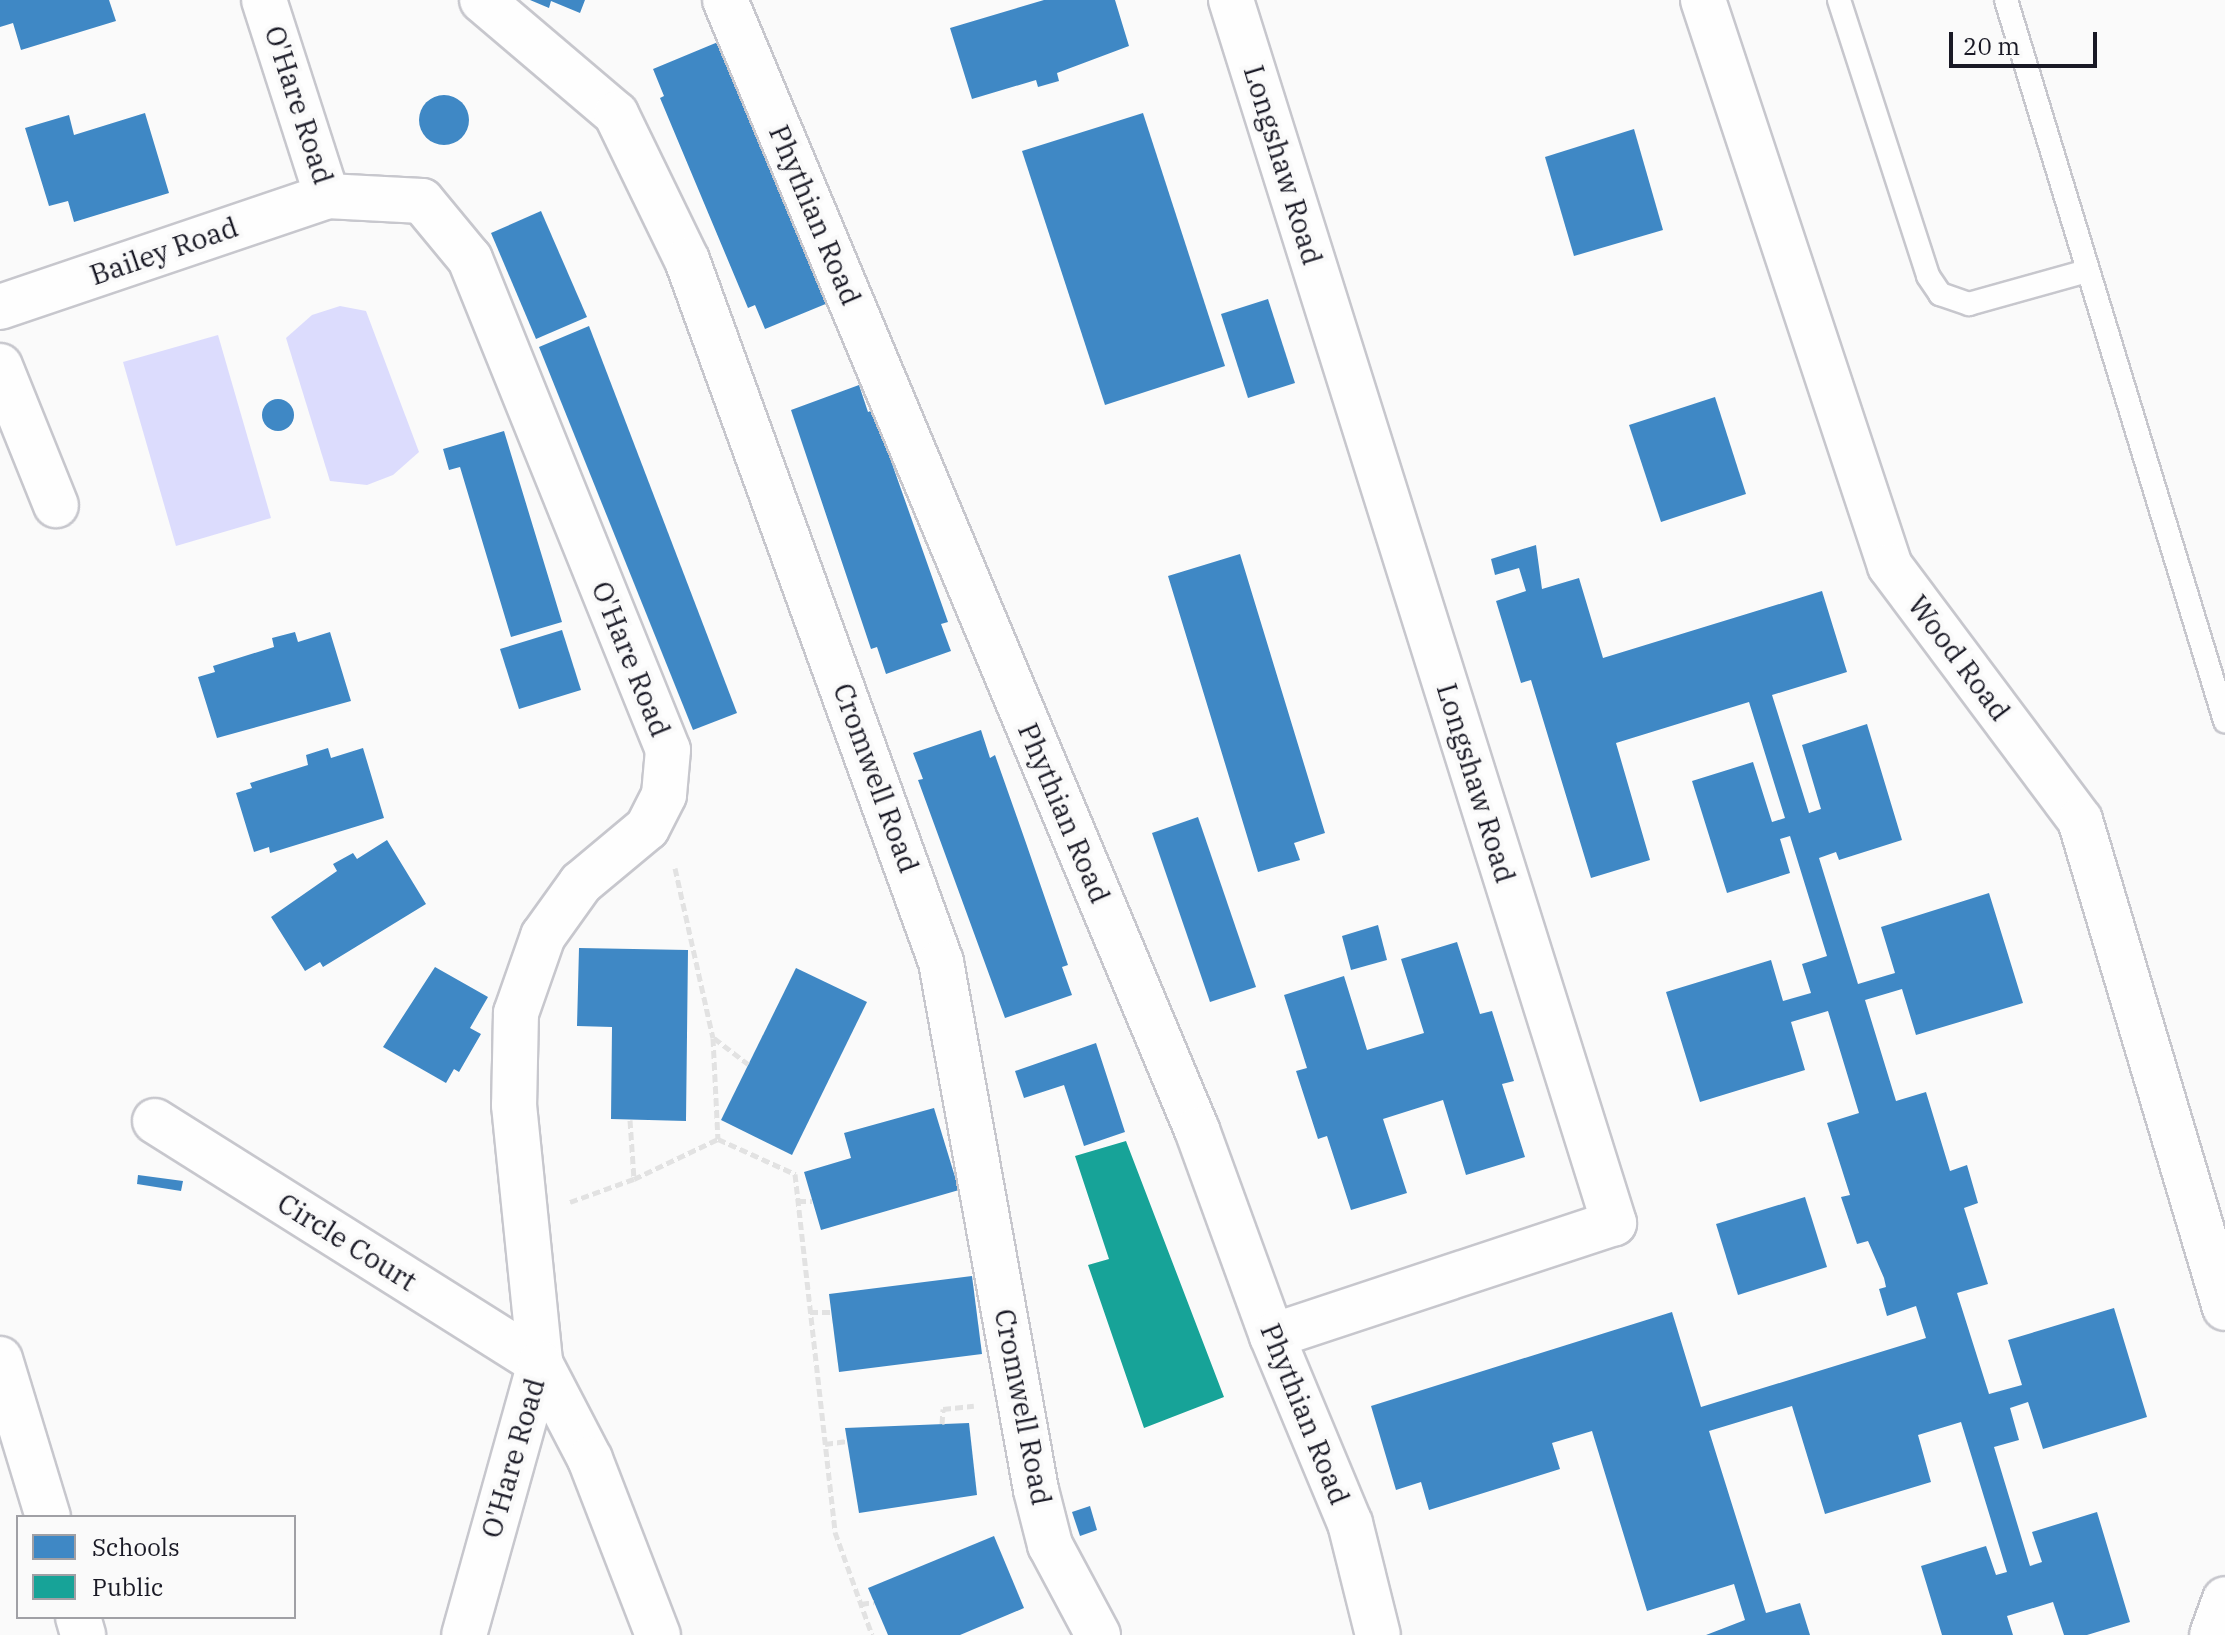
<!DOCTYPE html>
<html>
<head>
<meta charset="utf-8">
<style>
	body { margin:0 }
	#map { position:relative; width:2225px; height:1635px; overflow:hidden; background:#fafafa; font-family:"IBM Plex Serif",serif }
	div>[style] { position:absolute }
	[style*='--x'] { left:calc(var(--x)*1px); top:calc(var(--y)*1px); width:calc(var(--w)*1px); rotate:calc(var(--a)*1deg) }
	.green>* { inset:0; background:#dcdcfd }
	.schools>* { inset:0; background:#3f88c5 }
	.round { border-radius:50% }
	.public>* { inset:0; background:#17a398 }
	.path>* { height:5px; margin-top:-2.5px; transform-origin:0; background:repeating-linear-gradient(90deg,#e2e2e2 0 8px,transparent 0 12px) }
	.roads { filter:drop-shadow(2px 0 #c7c7cd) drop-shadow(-2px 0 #c7c7cd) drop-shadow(0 2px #c7c7cd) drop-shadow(0 -2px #c7c7cd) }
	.service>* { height:22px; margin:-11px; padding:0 11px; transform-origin:11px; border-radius:11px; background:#fefefe }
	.minor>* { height:44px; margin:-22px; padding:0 22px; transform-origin:22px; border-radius:22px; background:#fefefe }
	span { translate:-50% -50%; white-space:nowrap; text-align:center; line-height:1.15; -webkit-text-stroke:8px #fafafa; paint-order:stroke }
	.street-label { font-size:28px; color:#191925 }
	.legend { position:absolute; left:16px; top:1515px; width:280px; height:104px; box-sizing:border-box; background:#fafafa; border:2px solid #a0a0a5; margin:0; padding:10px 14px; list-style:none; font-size:24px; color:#191925 }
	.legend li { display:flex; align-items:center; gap:16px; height:40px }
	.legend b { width:40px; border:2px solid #a0a0a5 }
	.scale { position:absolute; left:1949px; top:32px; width:148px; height:36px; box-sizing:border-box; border:4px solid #191925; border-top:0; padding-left:10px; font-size:24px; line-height:28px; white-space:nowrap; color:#191925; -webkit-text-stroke:6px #fafafa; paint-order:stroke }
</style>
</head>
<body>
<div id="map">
	<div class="green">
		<div style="clip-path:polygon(340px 306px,366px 311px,419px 452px,393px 475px,367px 485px,330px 481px,286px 338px,312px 315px)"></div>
		<div style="clip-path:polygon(218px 335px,271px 518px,176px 546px,123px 362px)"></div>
	</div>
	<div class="schools">
		<div style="clip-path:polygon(0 0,109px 0,116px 21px,21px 50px,13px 23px,0 27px)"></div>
		<div style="clip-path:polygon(530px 0,585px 0,580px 13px,551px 1px,549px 8px)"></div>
		<div style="clip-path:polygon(1044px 0,1115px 0,1129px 46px,1057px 73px,1059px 81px,1038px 87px,1036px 80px,972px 99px,950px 28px)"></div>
		<div style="clip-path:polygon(718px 42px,828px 303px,765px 329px,755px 305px,748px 308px,660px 98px,664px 96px,653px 69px)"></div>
		<div class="round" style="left:419px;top:95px;width:50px;height:50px"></div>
		<div style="clip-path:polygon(145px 113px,169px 193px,74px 222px,68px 201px,49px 206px,25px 128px,69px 115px,74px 135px)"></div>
		<div style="clip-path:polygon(1143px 113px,1225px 366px,1105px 405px,1022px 151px)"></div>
		<div style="clip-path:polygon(1634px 129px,1663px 230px,1574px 256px,1545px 157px)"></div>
		<div style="clip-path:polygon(541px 211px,587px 317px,536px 339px,491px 233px)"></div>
		<div style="clip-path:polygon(1268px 299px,1295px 383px,1248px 398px,1221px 314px)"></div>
		<div style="clip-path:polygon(589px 326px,737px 713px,693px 730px,539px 347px)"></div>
		<div style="clip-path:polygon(859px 385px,868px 412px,873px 410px,948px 622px,941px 624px,951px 651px,886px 674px,877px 647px,871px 649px,791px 410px)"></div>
		<div style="clip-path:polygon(1715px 397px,1746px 494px,1661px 522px,1629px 425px)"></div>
		<div class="round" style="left:262px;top:399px;width:32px;height:32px"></div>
		<div style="clip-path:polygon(504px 431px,562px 622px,511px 637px,460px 467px,449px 470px,443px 449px)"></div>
		<div style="clip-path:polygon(1536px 545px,1542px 589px,1579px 578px,1603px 658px,1822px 591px,1847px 672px,1772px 695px,1809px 813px,1821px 809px,1802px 745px,1867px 724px,1902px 840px,1839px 860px,1836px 852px,1819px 858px,1858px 984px,1895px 973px,1881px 927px,1989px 893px,2023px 1003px,1916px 1035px,1902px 989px,1865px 1000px,1896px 1101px,1926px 1092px,1950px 1171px,1967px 1165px,1978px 1203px,1964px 1208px,1988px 1284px,1957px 1293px,1989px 1394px,2022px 1385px,2008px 1340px,2114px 1308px,2147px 1417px,2043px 1449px,2028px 1402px,2010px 1408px,2019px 1440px,1994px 1447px,2030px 1566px,2042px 1562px,2032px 1532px,2097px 1512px,2130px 1622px,2087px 1635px,2064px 1635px,2053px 1602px,2007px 1616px,2013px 1635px,1942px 1635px,1921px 1566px,1986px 1546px,1996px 1575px,2007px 1572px,1961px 1422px,1918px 1435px,1931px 1482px,1825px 1514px,1792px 1406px,1709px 1431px,1766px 1613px,1800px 1603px,1810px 1635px,1706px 1635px,1745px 1620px,1734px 1584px,1647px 1611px,1592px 1431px,1552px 1443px,1560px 1469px,1429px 1510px,1421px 1482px,1396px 1490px,1371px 1406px,1672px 1312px,1701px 1407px,1926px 1338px,1916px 1306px,1887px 1316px,1879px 1289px,1886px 1287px,1884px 1278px,1868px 1241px,1857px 1244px,1841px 1197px,1850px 1195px,1827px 1123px,1859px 1113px,1828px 1011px,1791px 1022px,1805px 1070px,1700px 1102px,1666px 992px,1771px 960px,1783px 1001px,1811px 993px,1802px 964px,1827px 956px,1790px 836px,1780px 839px,1790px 873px,1727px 893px,1692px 781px,1753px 762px,1772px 822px,1785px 818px,1749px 702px,1616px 743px,1650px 860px,1591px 878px,1531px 680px,1521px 683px,1496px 601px,1526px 591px,1519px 568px,1495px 575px,1491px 559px)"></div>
		<div style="clip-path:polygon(1240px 554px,1325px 833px,1294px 843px,1300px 860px,1258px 872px,1168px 576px)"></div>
		<div style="clip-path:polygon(562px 630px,581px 690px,519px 709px,500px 649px)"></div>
		<div style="clip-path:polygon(295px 632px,298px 642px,330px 632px,351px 701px,217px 738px,198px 677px,215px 672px,213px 666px,274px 647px,272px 638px)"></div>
		<div style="clip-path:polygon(981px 730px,990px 758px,995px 755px,1026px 843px,1068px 965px,1062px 967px,1072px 995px,1005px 1018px,918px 780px,923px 779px,913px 753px)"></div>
		<div style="clip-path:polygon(328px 748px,331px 758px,363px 748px,384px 818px,270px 853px,269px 847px,254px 852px,236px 793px,252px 788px,250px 783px,308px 765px,306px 755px)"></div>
		<div style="clip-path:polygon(1198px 817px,1256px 987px,1210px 1002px,1152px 833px)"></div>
		<div style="clip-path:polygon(387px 840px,426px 904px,323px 967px,320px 962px,305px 971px,271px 917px,337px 871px,333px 864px,353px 853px,357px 859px)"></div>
		<div style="clip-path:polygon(1378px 925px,1387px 960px,1351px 970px,1342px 936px)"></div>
		<div style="clip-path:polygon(1457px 942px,1480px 1014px,1492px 1011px,1514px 1081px,1502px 1084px,1525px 1157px,1466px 1175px,1443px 1100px,1383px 1119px,1407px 1193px,1351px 1210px,1327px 1136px,1318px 1139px,1296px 1071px,1307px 1068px,1284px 995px,1344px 976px,1367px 1050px,1424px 1033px,1401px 959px)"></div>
		<div style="clip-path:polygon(579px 948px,688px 950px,686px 1121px,611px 1119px,612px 1027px,577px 1026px)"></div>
		<div style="clip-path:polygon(435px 967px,488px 997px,470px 1028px,481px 1034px,459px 1072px,454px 1069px,446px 1083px,383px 1047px)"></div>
		<div style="clip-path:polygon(796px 968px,867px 1002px,792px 1155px,721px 1120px)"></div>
		<div style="clip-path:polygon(1096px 1043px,1125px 1132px,1084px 1146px,1064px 1085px,1024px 1098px,1015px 1071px)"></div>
		<div style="clip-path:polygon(934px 1108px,959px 1190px,821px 1230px,804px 1172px,851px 1158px,844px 1133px)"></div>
		<div style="clip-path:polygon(138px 1175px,183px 1181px,181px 1191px,137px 1184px)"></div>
		<div style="clip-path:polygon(1805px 1197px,1827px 1267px,1738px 1295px,1716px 1224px)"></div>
		<div style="clip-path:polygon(972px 1276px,982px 1354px,839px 1372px,829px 1294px)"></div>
		<div style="clip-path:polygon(969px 1423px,977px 1495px,859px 1513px,845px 1428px)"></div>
		<div style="clip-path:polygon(1090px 1506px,1097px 1530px,1080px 1536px,1072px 1512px)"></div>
		<div style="clip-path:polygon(994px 1536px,1024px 1608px,960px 1635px,888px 1635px,868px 1588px)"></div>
	</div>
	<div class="public">
		<div style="clip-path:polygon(1126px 1141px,1224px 1397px,1144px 1428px,1088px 1265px,1109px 1259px,1075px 1156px)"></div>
	</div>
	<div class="path">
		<div style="--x:675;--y:868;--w:174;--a:77.4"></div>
		<div style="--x:713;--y:1038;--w:101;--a:87.2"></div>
		<div style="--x:714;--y:1038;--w:43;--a:37.4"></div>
		<div style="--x:630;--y:1120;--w:59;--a:86.1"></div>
		<div style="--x:798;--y:1201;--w:14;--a:0"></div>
		<div style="--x:570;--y:1202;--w:68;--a:-19.8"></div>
		<div style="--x:634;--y:1179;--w:93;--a:-25.5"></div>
		<div style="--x:718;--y:1139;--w:85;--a:24.4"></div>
		<div style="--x:795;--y:1174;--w:360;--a:83.6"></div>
		<div style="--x:835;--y:1532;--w:109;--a:70.2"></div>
		<div style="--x:810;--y:1312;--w:21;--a:0"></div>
		<div style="--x:942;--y:1424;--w:15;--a:-86"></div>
		<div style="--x:943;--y:1409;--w:31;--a:-6"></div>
		<div style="--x:825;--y:1444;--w:22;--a:-8"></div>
		<div style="--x:861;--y:1604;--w:13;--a:-9"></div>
	</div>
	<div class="roads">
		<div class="service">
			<div style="--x:1839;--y:0;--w:290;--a:72.1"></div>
			<div style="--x:1928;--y:276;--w:22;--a:56"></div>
			<div style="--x:1940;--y:294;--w:31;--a:19"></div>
			<div style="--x:1969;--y:304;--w:123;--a:-15.6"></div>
			<div style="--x:2006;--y:0;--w:754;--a:73.1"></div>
		</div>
		<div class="minor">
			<div style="--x:264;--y:0;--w:206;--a:72.2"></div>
			<div style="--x:482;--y:0;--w:176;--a:40.4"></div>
			<div style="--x:616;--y:114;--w:162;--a:64.1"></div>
			<div style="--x:687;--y:260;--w:747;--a:70.11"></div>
			<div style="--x:941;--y:962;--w:536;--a:79.8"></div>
			<div style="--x:1036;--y:1490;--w:57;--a:75.7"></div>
			<div style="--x:1050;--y:1545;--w:102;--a:61.9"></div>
			<div style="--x:725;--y:0;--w:1225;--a:67.33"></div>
			<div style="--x:1197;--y:1130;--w:219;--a:70"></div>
			<div style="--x:1272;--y:1336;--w:203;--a:67.4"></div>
			<div style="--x:1350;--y:1523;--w:115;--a:76"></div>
			<div style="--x:1231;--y:0;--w:1282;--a:72.61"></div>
			<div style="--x:1614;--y:1223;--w:360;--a:161.7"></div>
			<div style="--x:1703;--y:0;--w:596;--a:71.72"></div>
			<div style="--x:1890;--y:566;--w:317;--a:53.2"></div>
			<div style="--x:2080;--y:820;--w:509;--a:73.45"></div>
			<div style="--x:0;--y:307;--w:345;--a:-18.7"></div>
			<div style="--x:327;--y:196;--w:95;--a:3"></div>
			<div style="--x:422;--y:201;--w:75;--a:50.4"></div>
			<div style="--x:470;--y:259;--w:529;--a:68.04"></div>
			<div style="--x:668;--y:750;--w:45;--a:95.1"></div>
			<div style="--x:664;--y:795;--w:37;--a:117"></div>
			<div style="--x:647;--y:828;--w:86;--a:140.2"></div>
			<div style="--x:581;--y:883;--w:65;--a:125.6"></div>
			<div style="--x:543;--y:936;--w:82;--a:109.3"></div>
			<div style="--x:516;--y:1013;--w:92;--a:91.2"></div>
			<div style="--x:514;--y:1105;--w:259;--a:84.2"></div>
			<div style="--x:540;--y:1363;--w:282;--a:105.6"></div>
			<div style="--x:0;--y:366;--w:150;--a:68.1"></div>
			<div style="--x:155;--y:1121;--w:455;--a:32.2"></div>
			<div style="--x:540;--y:1363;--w:108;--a:62.5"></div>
			<div style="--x:590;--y:1459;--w:189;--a:68.9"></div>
			<div style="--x:0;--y:1359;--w:165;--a:73.1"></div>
			<div style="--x:78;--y:1617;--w:19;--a:74"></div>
			<div style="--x:2212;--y:1635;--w:38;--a:-70"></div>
		</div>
	</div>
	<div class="street-label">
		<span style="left:299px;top:105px;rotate:72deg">O'Hare Road</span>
		<span style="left:1283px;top:165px;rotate:73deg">Longshaw Road</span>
		<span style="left:815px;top:215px;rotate:67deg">Phythian Road</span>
		<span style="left:164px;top:251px;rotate:-19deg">Bailey Road</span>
		<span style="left:1959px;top:658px;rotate:53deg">Wood Road</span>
		<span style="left:631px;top:659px;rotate:68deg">O'Hare Road</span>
		<span style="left:876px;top:778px;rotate:70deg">Cromwell Road</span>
		<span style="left:1476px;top:783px;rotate:73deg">Longshaw Road</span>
		<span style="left:1064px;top:813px;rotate:67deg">Phythian Road</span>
		<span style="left:347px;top:1242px;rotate:32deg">Circle Court</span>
		<span style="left:1023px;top:1407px;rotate:79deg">Cromwell Road</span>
		<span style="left:1305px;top:1414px;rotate:68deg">Phythian Road</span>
		<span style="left:513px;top:1458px;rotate:-74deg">O'Hare Road</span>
	</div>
	<ul class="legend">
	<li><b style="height:22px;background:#3f88c5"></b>Schools</li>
	<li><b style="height:22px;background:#17a398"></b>Public</li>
	</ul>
	<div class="scale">20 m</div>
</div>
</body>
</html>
